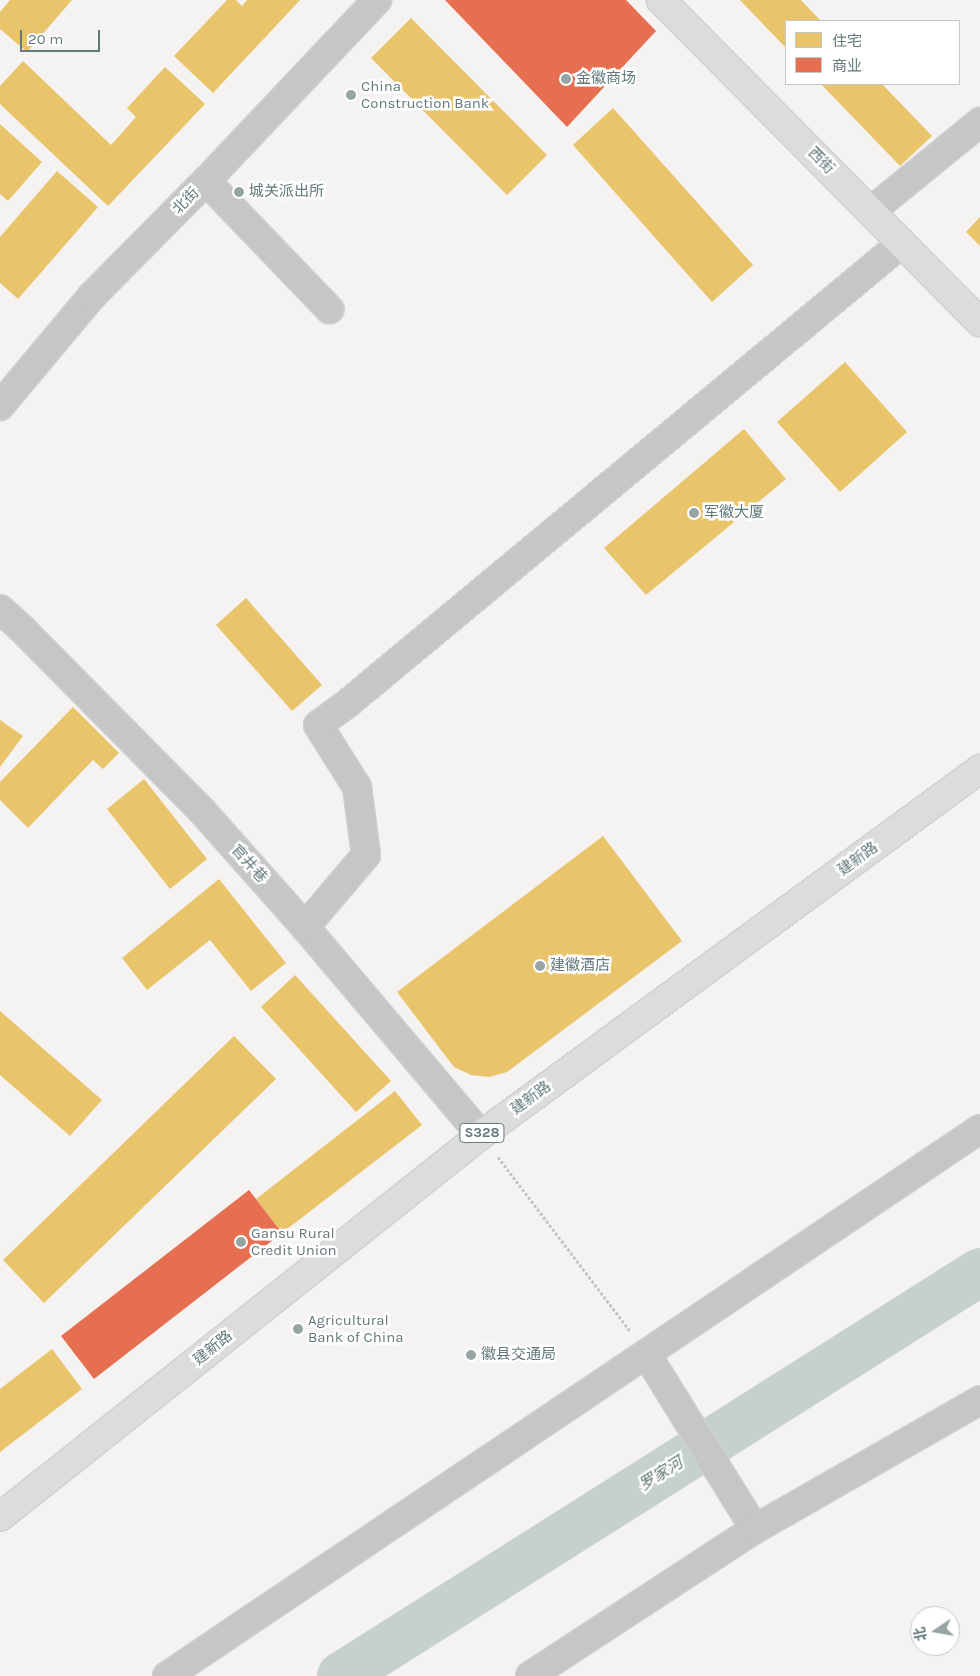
<!DOCTYPE html>
<html>
<head>
<meta charset="utf-8">
<style>
	body { margin:0 }
	#map { position:relative; width:980px; height:1676px; overflow:hidden; background:#f4f3f2; font-family:Karla,"Noto Sans SC",sans-serif }
	div>[style] { position:absolute }
	[style*='--x'] { left:calc(var(--x)*1px); top:calc(var(--y)*1px); width:calc(var(--w)*1px); rotate:calc(var(--a)*1deg) }
	.homes>* { inset:0; background:#e9c46a }
	.shops>* { inset:0; background:#e76f51 }
	.river>* { height:48px; margin:-24px; padding:0 24px; transform-origin:24px; border-radius:24px; background:#c6d1cf }
	.path>* { height:3px; margin-top:-1.5px; transform-origin:0; background:repeating-linear-gradient(90deg,#c3c4c4 0 2.5px,transparent 0 5px) }
	.roads { filter:drop-shadow(1px 0 #cfd0cf) drop-shadow(-1px 0 #cfd0cf) drop-shadow(0 1px #cfd0cf) drop-shadow(0 -1px #cfd0cf) }
	.minor>* { height:28px; margin:-14px; padding:0 14px; transform-origin:14px; border-radius:14px; background:#c4c6c7 }
	.major>* { height:28px; margin:-14px; padding:0 14px; transform-origin:14px; border-radius:14px; background:#dbdcdd }
	.dots>* { width:14px; height:14px; translate:-50% -50%; box-sizing:border-box; border:2px solid #fff; border-radius:50% }
	span { translate:-50% -50%; white-space:nowrap; text-align:center; line-height:1.15; -webkit-text-stroke:5px #fff; paint-order:stroke }
	.shield-label span { padding:1px 4px; background:#fff; border:1px solid; border-radius:4px; -webkit-text-stroke-width:0 }
	.shield-label { font-size:14px; color:#63797a; font-weight:700 }
	.poi-label { font-size:15px; color:#63797a }
	.left { translate:0 -50%; text-align:left }
	.street-label { font-size:15px; color:#63797a }
	.water-label { font-size:16px; color:#5e7673; font-style:italic }
	.legend { position:absolute; left:785px; top:20px; width:175px; height:65px; box-sizing:border-box; background:#fff; border:1px solid #c1c9ca; margin:0; padding:6px 9px; list-style:none; font-size:15px; color:#63797a }
	.legend li { display:flex; align-items:center; gap:10px; height:25px }
	.legend b { width:25px; border:1px solid #c1c9ca }
	.north { position:absolute; left:910px; top:1606px; width:50px; height:50px; box-sizing:border-box; background:#fff; border:1px solid #c1c9ca; border-radius:50%; rotate:258deg; font-size:14px; font-weight:700; line-height:20px; text-align:center; color:#63797a }
	.north::after { content:''; display:block; margin:auto; width:18px; height:22px; background:#96a4a4; clip-path:polygon(50% 0,100% 100%,50% 72%,0 100%) }
	.scale { position:absolute; left:20px; top:30px; width:80px; height:22px; box-sizing:border-box; border:2px solid #63797a; border-top:0; padding-left:6px; font-size:15px; line-height:18px; white-space:nowrap; color:#63797a; -webkit-text-stroke:4px #fff; paint-order:stroke }
</style>
</head>
<body>
<div id="map">
	<div class="homes">
		<div style="clip-path:polygon(10px 0,72px 0,27px 52px,0 29px,0 12px)"></div>
		<div style="clip-path:polygon(227px 0,236px 0,242px 6px,247px 0,300px 0,213px 93px,174px 56px)"></div>
		<div style="clip-path:polygon(740px 0,801px 0,821px 21px,786px 21px,786px 48px)"></div>
		<div style="clip-path:polygon(411px 18px,547px 155px,507px 195px,371px 58px)"></div>
		<div style="clip-path:polygon(23px 61px,111px 145px,136px 117px,127px 108px,165px 67px,205px 104px,108px 206px,0 104px,0 86px)"></div>
		<div style="clip-path:polygon(821px 84px,882px 84px,932px 136px,900px 166px)"></div>
		<div style="clip-path:polygon(613px 108px,753px 265px,712px 302px,573px 145px)"></div>
		<div style="clip-path:polygon(0 124px,42px 162px,8px 201px,0 194px)"></div>
		<div style="clip-path:polygon(57px 171px,98px 207px,18px 299px,0 283px,0 237px)"></div>
		<div style="clip-path:polygon(980px 217px,980px 246px,966px 232px)"></div>
		<div style="clip-path:polygon(845px 362px,907px 432px,840px 492px,777px 422px)"></div>
		<div style="clip-path:polygon(744px 429px,786px 479px,646px 595px,604px 548px)"></div>
		<div style="clip-path:polygon(246px 598px,322px 685px,292px 711px,216px 625px)"></div>
		<div style="clip-path:polygon(73px 707px,119px 753px,103px 769px,93px 760px,28px 828px,0 800px,0 782px)"></div>
		<div style="clip-path:polygon(0 720px,23px 736px,0 767px)"></div>
		<div style="clip-path:polygon(144px 779px,207px 859px,170px 889px,107px 809px)"></div>
		<div style="clip-path:polygon(603px 836px,682px 941px,507px 1072px,489px 1077px,471px 1075px,454px 1067px,397px 992px)"></div>
		<div style="clip-path:polygon(219px 879px,286px 963px,251px 991px,210px 940px,147px 990px,122px 958px)"></div>
		<div style="clip-path:polygon(295px 975px,391px 1081px,356px 1112px,261px 1007px)"></div>
		<div style="clip-path:polygon(0 1011px,102px 1100px,70px 1136px,0 1075px)"></div>
		<div style="clip-path:polygon(234px 1036px,276px 1079px,44px 1303px,3px 1260px)"></div>
		<div style="clip-path:polygon(395px 1091px,422px 1125px,282px 1233px,256px 1199px)"></div>
		<div style="clip-path:polygon(52px 1349px,82px 1389px,0 1452px,0 1389px)"></div>
	</div>
	<div class="shops">
		<div style="clip-path:polygon(445px 0,626px 0,656px 31px,567px 127px)"></div>
		<div style="clip-path:polygon(249px 1190px,282px 1233px,94px 1379px,61px 1336px)"></div>
	</div>
	<div class="river">
		<div style="--x:341;--y:1676;--w:756;--a:-32.3"></div>
	</div>
	<div class="path">
		<div style="--x:498;--y:1157;--w:218;--a:52.8"></div>
	</div>
	<div class="roads">
		<div class="minor">
			<div style="--x:206;--y:181;--w:178;--a:46.1"></div>
			<div style="--x:871;--y:211;--w:141;--a:-39.2"></div>
			<div style="--x:0;--y:406;--w:143;--a:-50.1"></div>
			<div style="--x:92;--y:296;--w:162;--a:-45.3"></div>
			<div style="--x:206;--y:181;--w:249;--a:-46.6"></div>
			<div style="--x:0;--y:609;--w:30;--a:42"></div>
			<div style="--x:22;--y:629;--w:257;--a:45.3"></div>
			<div style="--x:203;--y:812;--w:154;--a:48.4"></div>
			<div style="--x:305;--y:927;--w:272;--a:49.8"></div>
			<div style="--x:305;--y:927;--w:94;--a:-49.7"></div>
			<div style="--x:366;--y:855;--w:69;--a:-97.5"></div>
			<div style="--x:357;--y:787;--w:73;--a:-122.2"></div>
			<div style="--x:318;--y:725;--w:37;--a:-36"></div>
			<div style="--x:348;--y:703;--w:720;--a:-39.7"></div>
			<div style="--x:647;--y:1355;--w:205;--a:58.2"></div>
			<div style="--x:167;--y:1676;--w:980;--a:-33.93"></div>
			<div style="--x:530;--y:1676;--w:269;--a:-33.2"></div>
			<div style="--x:755;--y:1529;--w:259;--a:-29.8"></div>
		</div>
		<div class="major">
			<div style="--x:661;--y:0;--w:453;--a:45.3"></div>
			<div style="--x:0;--y:1517;--w:614;--a:-38.46"></div>
			<div style="--x:481;--y:1135;--w:619;--a:-36.26"></div>
		</div>
	</div>
	<div class="dots">
		<div style="left:566px;top:79px;background:#96a4a4"></div>
		<div style="left:351px;top:95px;background:#96a4a4"></div>
		<div style="left:239px;top:192px;background:#96a4a4"></div>
		<div style="left:694px;top:513px;background:#96a4a4"></div>
		<div style="left:540px;top:966px;background:#96a4a4"></div>
		<div style="left:241px;top:1242px;background:#96a4a4"></div>
		<div style="left:298px;top:1329px;background:#96a4a4"></div>
		<div style="left:471px;top:1355px;background:#96a4a4"></div>
	</div>
	<div class="shield-label">
		<span style="left:482px;top:1133px">S328</span>
	</div>
	<div class="poi-label">
		<span class="left" style="left:576px;top:79px">金徽商场</span>
		<span class="left" style="left:361px;top:95px">China<br>Construction Bank</span>
		<span class="left" style="left:249px;top:192px">城关派出所</span>
		<span class="left" style="left:704px;top:513px">军徽大厦</span>
		<span class="left" style="left:550px;top:966px">建徽酒店</span>
		<span class="left" style="left:251px;top:1242px">Gansu Rural<br>Credit Union</span>
		<span class="left" style="left:308px;top:1329px">Agricultural<br>Bank of China</span>
		<span class="left" style="left:481px;top:1355px">徽县交通局</span>
	</div>
	<div class="street-label">
		<span style="left:821px;top:161px;rotate:45deg">西街</span>
		<span style="left:186px;top:201px;rotate:-45deg">北街</span>
		<span style="left:858px;top:859px;rotate:-36deg">建新路</span>
		<span style="left:249px;top:864px;rotate:48deg">官井巷</span>
		<span style="left:531px;top:1098px;rotate:-36deg">建新路</span>
		<span style="left:213px;top:1348px;rotate:-39deg">建新路</span>
	</div>
	<div class="water-label">
		<span style="left:661px;top:1474px;rotate:-32deg">罗家河</span>
	</div>
	<ul class="legend">
	<li><b style="height:14px;background:#e9c46a"></b>住宅</li>
	<li><b style="height:14px;background:#e76f51"></b>商业</li>
	</ul>
	<div class="north">北</div>
	<div class="scale">20 m</div>
</div>
</body>
</html>
